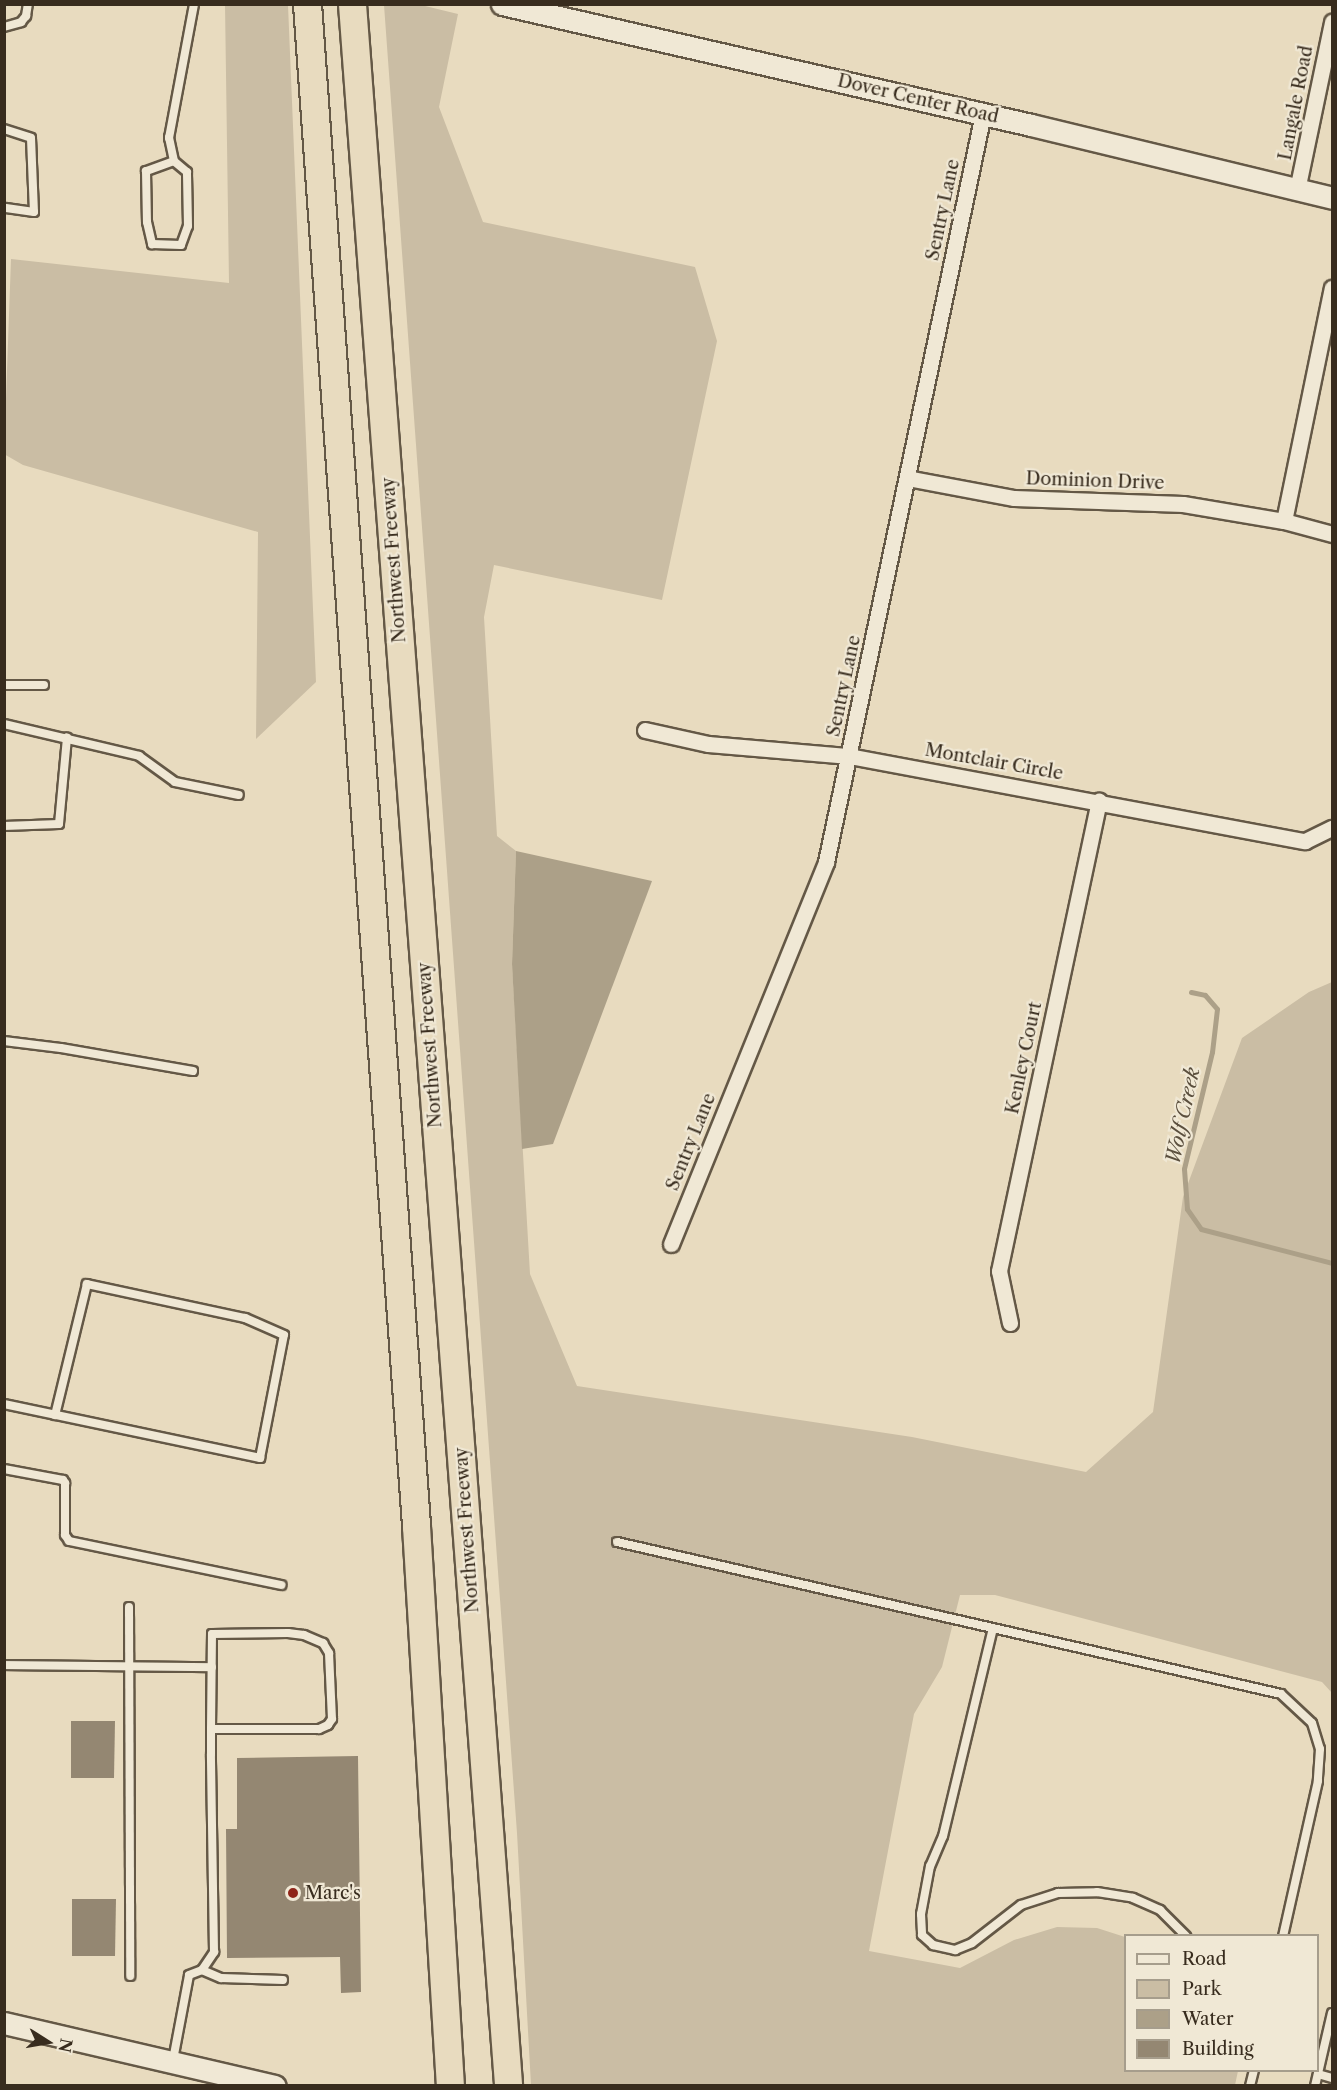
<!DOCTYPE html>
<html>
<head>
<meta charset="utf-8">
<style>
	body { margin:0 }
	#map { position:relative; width:1337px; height:2090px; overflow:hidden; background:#e8dbbf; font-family:"Libre Caslon Text",serif }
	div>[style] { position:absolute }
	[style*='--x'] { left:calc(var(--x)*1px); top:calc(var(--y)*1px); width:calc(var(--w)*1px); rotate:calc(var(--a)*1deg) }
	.green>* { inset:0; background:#cabda4 }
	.water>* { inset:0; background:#aca088 }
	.stream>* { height:5px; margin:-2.5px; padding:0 2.5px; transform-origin:2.5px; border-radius:2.5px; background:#aca088 }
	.building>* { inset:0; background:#948772 }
	.roads { filter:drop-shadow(2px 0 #645846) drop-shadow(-2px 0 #645846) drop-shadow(0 2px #645846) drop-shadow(0 -2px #645846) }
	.lane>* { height:8px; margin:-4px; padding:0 4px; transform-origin:4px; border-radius:4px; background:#f0e8d5 }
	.street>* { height:15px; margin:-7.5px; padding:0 7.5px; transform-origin:7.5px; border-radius:7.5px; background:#f0e8d5 }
	.secondary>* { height:21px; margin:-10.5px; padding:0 10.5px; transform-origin:10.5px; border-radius:10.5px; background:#f0e8d5 }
	.highway>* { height:27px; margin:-13.5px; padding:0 13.5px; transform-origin:13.5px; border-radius:13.5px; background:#e8dbbf }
	.dots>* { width:16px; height:16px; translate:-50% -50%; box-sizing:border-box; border:3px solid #f0e8d5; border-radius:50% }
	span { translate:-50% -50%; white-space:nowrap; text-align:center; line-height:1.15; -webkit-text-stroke:4.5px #f0e8d5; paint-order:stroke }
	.street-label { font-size:18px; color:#382c1e }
	.poi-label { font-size:18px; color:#382c1e }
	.left { translate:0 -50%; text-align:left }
	.water-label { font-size:20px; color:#5b4f3e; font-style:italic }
	.frame { position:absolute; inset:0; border:6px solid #382c1e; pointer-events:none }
	.legend { position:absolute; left:1124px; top:1934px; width:195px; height:138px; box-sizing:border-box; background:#f0e8d5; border:2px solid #a69d8c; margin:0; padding:8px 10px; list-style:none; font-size:18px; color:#382c1e }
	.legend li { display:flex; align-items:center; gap:12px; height:30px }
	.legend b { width:30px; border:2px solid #a69d8c }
	.north { position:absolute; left:18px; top:2012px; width:60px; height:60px; -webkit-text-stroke:4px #f0e8d5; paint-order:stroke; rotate:101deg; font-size:16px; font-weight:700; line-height:24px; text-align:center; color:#382c1e }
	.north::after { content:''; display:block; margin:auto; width:21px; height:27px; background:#382c1e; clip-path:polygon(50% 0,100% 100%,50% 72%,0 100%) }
</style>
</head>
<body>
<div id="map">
	<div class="green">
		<div style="clip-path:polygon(225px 5px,288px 5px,316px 682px,256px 739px,258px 532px,23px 465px,4px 454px,11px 259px,229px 283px)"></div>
		<div style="clip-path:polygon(384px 5px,421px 5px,458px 14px,439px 107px,483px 222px,695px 267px,717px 341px,662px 600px,494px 565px,484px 617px,497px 836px,516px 851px,512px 964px,530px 1274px,577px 1386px,912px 1437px,1086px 1472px,1153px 1412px,1183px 1197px,1242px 1038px,1309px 992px,1332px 982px,1332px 1693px,1322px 1682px,995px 1595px,960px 1595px,942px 1667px,914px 1714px,869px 1951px,960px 1968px,1014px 1940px,1057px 1927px,1097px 1928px,1125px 1937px,1126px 2070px,1238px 2071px,1235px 2085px,531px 2085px,517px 1833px)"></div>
	</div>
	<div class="water">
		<div style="clip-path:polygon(516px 851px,652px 881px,553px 1144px,522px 1149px,512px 964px)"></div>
	</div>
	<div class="stream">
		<div style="--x:1191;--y:992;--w:14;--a:12"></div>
		<div style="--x:1205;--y:995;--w:18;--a:49"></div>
		<div style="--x:1217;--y:1009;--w:43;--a:96.6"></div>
		<div style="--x:1212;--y:1052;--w:120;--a:103.5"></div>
		<div style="--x:1184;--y:1169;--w:40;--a:85.7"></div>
		<div style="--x:1187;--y:1209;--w:24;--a:55"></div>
		<div style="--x:1201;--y:1229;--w:135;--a:14.5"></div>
	</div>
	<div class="building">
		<div style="clip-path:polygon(71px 1721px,115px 1721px,114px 1778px,71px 1778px)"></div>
		<div style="clip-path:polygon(358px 1756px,361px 1992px,341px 1993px,340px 1957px,227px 1958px,226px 1829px,237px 1829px,237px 1758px)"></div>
		<div style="clip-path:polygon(72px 1899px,116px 1899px,115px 1956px,72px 1956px)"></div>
	</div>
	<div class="roads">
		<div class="lane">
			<div style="--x:4;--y:27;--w:18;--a:-16"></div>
			<div style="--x:21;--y:22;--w:8;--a:-50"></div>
			<div style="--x:26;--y:16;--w:12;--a:-81"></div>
			<div style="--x:4;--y:129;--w:28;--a:18"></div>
			<div style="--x:31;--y:138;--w:74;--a:87.7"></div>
			<div style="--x:34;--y:212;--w:30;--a:-172"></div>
			<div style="--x:174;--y:161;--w:30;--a:160"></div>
			<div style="--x:146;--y:171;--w:51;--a:88.9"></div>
			<div style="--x:147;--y:222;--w:23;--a:77"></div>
			<div style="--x:152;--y:244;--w:29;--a:2"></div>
			<div style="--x:181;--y:245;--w:20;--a:-70"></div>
			<div style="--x:188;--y:226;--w:54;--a:-91.1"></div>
			<div style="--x:187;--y:172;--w:17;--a:-140"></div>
			<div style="--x:174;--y:161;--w:24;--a:-102"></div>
			<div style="--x:169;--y:138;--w:136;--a:-79.4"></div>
			<div style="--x:4;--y:685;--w:40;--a:0"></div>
			<div style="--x:4;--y:724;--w:139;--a:13.3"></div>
			<div style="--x:139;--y:756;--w:44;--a:35.8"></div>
			<div style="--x:175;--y:782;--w:65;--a:11.5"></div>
			<div style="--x:4;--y:826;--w:55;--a:-2.1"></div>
			<div style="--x:59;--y:824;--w:87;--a:-84.7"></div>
			<div style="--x:4;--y:1041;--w:57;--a:7"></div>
			<div style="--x:61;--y:1048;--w:134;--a:9.9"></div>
			<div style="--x:4;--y:1404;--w:262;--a:11.9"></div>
			<div style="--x:260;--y:1458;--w:125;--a:-79"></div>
			<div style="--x:284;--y:1335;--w:43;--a:-156.4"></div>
			<div style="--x:245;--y:1318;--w:162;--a:-167.9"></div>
			<div style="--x:87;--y:1284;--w:135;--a:103.7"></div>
			<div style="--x:4;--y:1469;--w:60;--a:10.6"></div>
			<div style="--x:63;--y:1480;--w:4;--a:56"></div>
			<div style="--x:65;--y:1483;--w:52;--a:90"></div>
			<div style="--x:65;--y:1535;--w:7;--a:56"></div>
			<div style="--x:69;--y:1541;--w:217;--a:11.7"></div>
			<div style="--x:617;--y:1542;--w:681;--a:12.89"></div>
			<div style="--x:1281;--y:1694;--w:42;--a:43.1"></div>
			<div style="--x:1312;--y:1723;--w:27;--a:73"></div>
			<div style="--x:1320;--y:1749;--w:32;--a:94"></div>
			<div style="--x:1318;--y:1781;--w:159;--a:102.7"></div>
			<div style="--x:129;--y:1607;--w:369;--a:89.8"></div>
			<div style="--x:993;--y:1628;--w:214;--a:103.5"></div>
			<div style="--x:943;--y:1836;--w:33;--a:113"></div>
			<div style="--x:930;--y:1866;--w:49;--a:100.6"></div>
			<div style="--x:921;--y:1914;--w:21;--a:87"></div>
			<div style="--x:922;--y:1935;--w:15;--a:42"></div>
			<div style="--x:933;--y:1945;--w:23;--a:13"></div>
			<div style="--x:955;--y:1950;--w:18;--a:-22"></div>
			<div style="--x:972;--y:1943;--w:62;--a:-37.8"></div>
			<div style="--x:1021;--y:1905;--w:39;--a:-18"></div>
			<div style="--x:1058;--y:1893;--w:39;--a:-1"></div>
			<div style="--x:1097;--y:1892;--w:36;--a:9"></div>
			<div style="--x:1133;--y:1898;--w:30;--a:24"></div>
			<div style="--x:1160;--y:1910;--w:37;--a:45"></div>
			<div style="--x:4;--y:1665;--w:208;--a:0.6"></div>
			<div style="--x:202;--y:1970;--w:21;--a:23"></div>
			<div style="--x:221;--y:1978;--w:62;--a:1.8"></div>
			<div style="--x:173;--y:2060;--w:86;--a:-79.3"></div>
			<div style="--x:189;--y:1975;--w:14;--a:-21"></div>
			<div style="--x:202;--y:1970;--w:22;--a:-56"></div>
			<div style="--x:214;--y:1952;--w:198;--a:-90.9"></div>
			<div style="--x:211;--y:1754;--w:25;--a:-90"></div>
			<div style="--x:211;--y:1729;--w:95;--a:-89.4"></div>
			<div style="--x:212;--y:1634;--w:76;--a:-0.8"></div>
			<div style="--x:288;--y:1633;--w:16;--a:7"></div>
			<div style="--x:304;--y:1635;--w:21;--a:23"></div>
			<div style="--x:323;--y:1643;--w:12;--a:59"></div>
			<div style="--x:329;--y:1653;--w:66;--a:87.4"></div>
			<div style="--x:332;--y:1719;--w:7;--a:124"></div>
			<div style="--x:328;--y:1725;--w:10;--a:156"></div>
			<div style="--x:319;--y:1729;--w:108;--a:180"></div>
			<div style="--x:1318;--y:2074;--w:15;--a:16"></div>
			<div style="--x:1250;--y:2086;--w:16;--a:-76"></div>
			<div style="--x:1315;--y:2086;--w:75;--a:-76.9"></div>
		</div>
		<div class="street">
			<div style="--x:1297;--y:190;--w:172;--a:-78.2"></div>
			<div style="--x:907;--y:478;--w:109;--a:10.6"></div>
			<div style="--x:1014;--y:498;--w:169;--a:2"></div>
			<div style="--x:1183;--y:504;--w:102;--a:9.6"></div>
			<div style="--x:1284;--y:521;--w:50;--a:15.2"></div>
			<div style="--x:1284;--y:521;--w:238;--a:-78.4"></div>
			<div style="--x:645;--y:730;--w:65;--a:12.5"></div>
			<div style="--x:708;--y:744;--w:142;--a:4.9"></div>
			<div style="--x:849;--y:756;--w:464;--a:10.6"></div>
			<div style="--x:1305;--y:841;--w:30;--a:-26"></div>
			<div style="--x:671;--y:1244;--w:412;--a:-67.9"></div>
			<div style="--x:826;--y:862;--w:764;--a:-78.15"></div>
			<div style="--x:1010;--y:1323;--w:53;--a:-101.9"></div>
			<div style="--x:999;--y:1271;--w:481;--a:-78"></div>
		</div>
		<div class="secondary">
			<div style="--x:502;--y:4;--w:543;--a:12.88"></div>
			<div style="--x:1031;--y:125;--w:310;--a:13.6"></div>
			<div style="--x:4;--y:2023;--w:278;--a:13.1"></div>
		</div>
		<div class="highway">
			<div style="--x:307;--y:4;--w:1526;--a:85.9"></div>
			<div style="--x:416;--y:1526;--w:561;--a:86.53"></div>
			<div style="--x:352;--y:4;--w:2088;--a:85.71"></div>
		</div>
	</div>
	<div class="dots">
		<div style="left:293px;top:1893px;background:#8f2418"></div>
	</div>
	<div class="street-label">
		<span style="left:918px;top:99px;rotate:13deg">Dover Center Road</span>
		<span style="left:1296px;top:103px;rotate:-79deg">Langale Road</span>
		<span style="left:943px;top:210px;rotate:-78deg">Sentry Lane</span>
		<span style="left:1095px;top:481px;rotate:2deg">Dominion Drive</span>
		<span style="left:394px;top:560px;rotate:-94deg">Northwest Freeway</span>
		<span style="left:844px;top:686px;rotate:-78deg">Sentry Lane</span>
		<span style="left:994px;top:762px;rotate:10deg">Montclair Circle</span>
		<span style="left:430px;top:1045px;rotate:-94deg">Northwest Freeway</span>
		<span style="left:1024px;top:1058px;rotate:-78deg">Kenley Court</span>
		<span style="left:691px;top:1142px;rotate:-68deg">Sentry Lane</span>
		<span style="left:467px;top:1530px;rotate:-94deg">Northwest Freeway</span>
	</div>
	<div class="poi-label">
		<span class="left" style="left:305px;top:1893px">Marc's</span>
	</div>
	<div class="water-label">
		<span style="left:1183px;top:1116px;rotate:-78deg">Wolf Creek</span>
	</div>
	<div class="frame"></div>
	<ul class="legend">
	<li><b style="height:8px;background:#f0e8d5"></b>Road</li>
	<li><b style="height:16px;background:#cabda4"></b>Park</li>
	<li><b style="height:16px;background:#aca088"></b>Water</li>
	<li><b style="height:16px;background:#948772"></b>Building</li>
	</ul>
	<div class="north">N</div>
</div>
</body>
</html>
